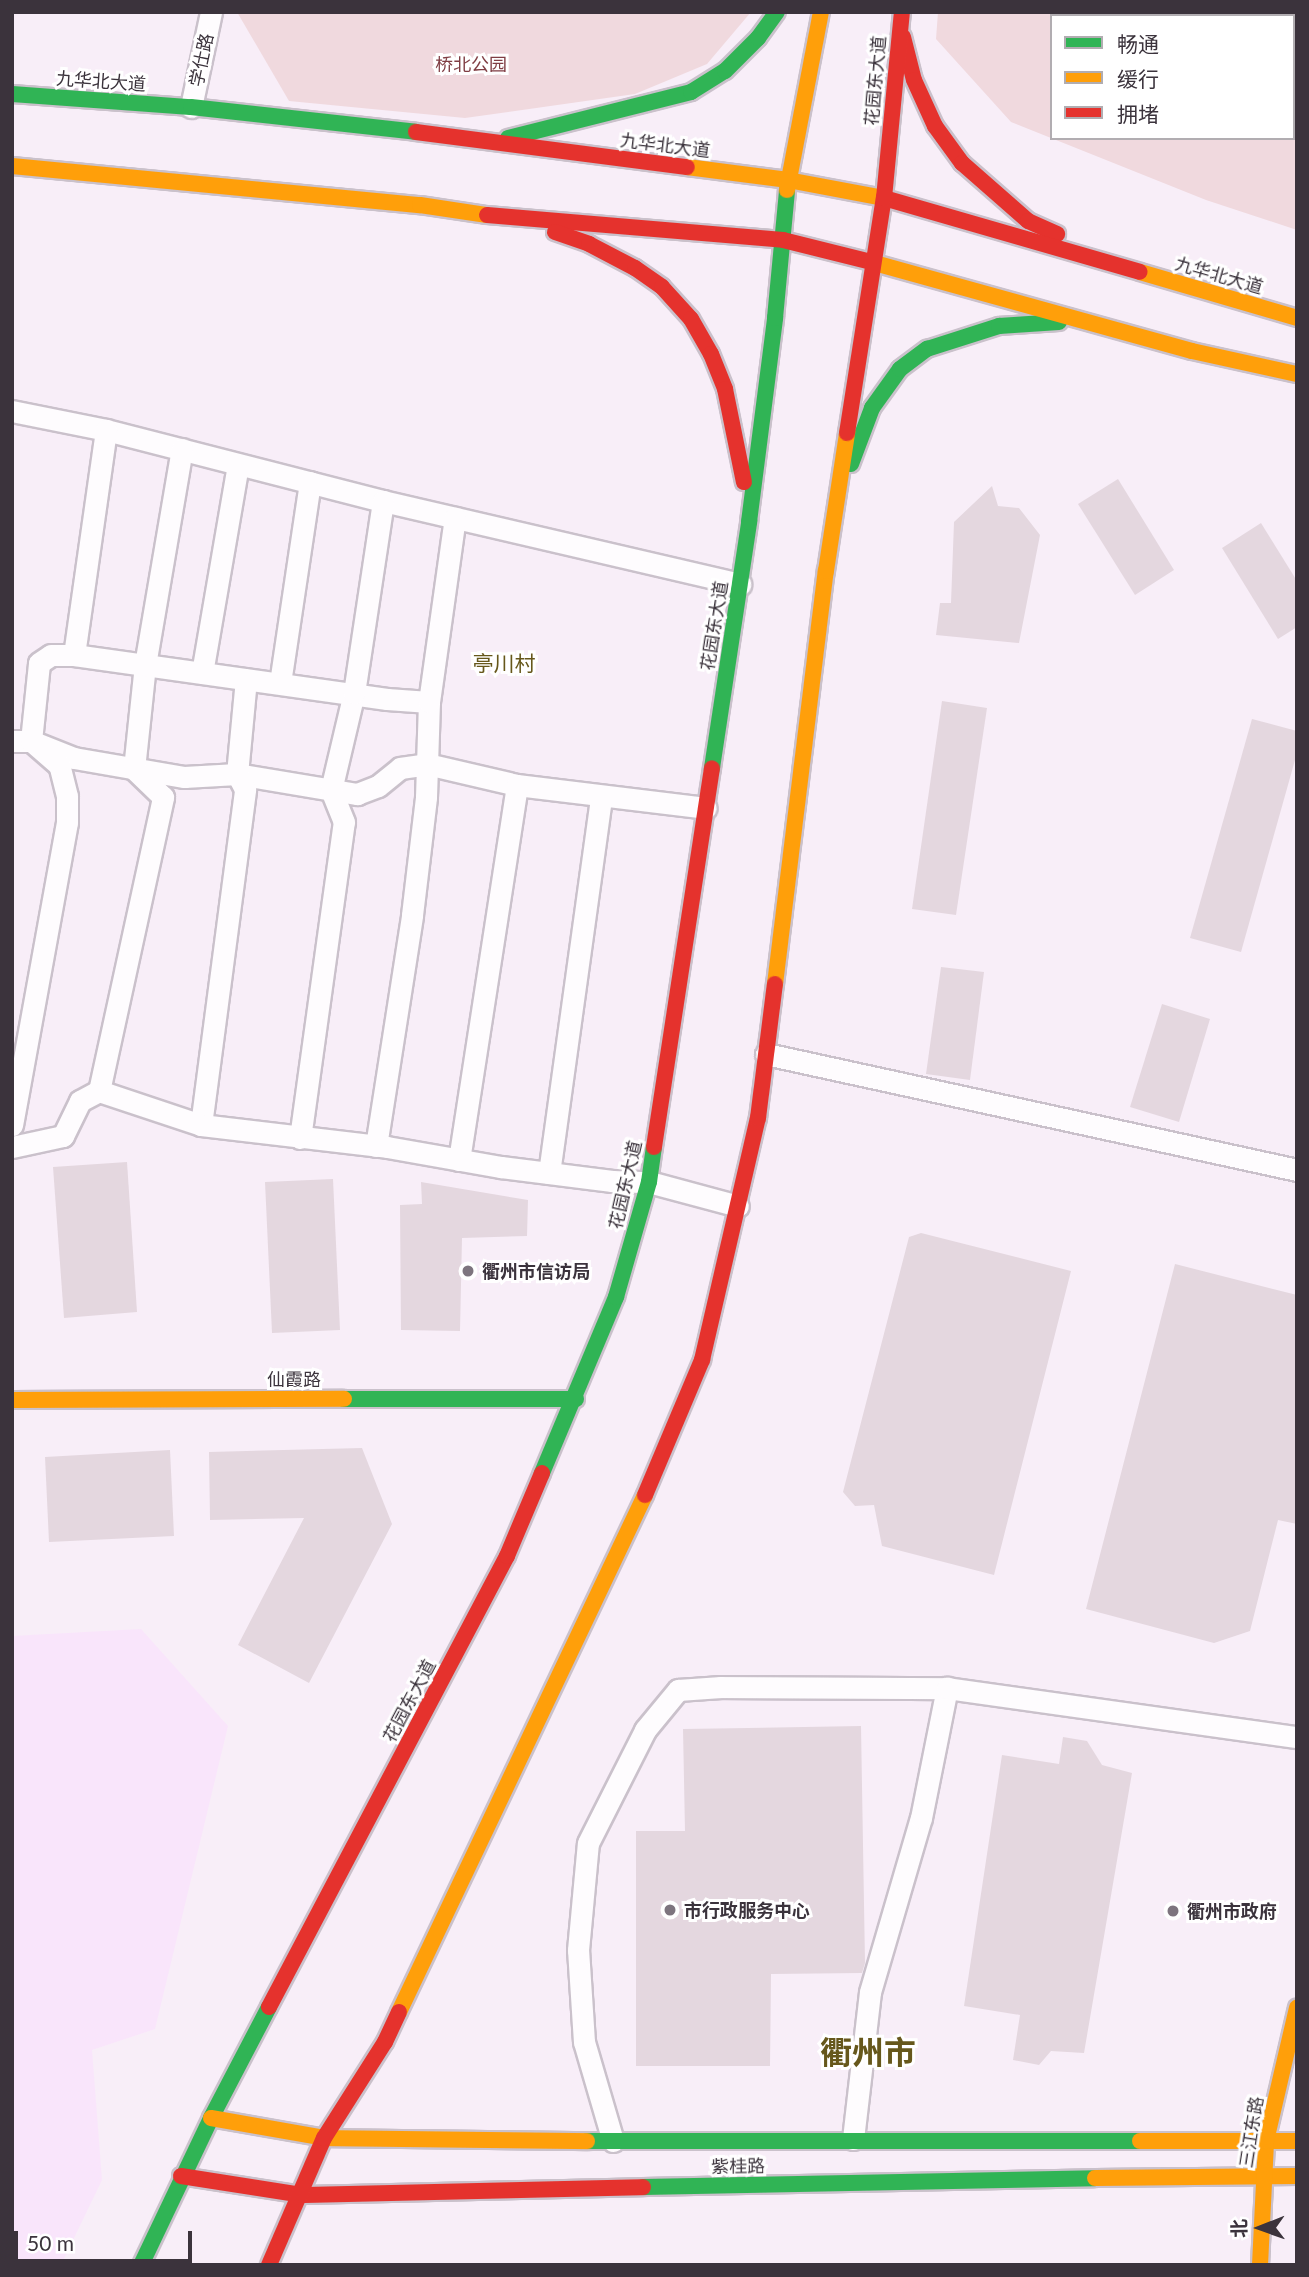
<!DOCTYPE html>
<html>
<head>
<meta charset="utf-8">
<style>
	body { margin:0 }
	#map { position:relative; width:1309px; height:2277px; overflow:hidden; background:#f8eef8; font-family:Lato,"Noto Sans SC",sans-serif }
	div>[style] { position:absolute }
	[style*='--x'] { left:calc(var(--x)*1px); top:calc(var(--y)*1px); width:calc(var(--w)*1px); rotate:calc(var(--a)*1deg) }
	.built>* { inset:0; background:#f9e5fb }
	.green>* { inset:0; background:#f0d9de }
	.building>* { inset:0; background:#e4d7df }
	.roads { filter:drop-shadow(2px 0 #cac1cb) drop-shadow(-2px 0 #cac1cb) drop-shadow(0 2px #cac1cb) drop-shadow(0 -2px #cac1cb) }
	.street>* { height:21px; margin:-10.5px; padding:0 10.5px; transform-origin:10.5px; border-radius:10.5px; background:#fefcfe }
	.fast>* { height:16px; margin:-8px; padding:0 8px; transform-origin:8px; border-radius:8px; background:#30b455 }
	.slow>* { height:16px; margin:-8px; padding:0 8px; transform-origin:8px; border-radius:8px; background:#ff9f0a }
	.jam>* { height:16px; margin:-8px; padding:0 8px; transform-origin:8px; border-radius:8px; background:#e5322d }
	.dots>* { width:19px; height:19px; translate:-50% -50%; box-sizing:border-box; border:4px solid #fff; border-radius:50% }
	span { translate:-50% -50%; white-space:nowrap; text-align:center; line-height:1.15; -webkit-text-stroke:6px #fff; paint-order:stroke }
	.street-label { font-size:18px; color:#3b333c }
	.park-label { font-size:18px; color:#7f3d43 }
	.poi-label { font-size:18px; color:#3b333c; font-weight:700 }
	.left { translate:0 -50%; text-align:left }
	.quarter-label { font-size:21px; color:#66571b }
	.town-label { font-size:32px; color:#66571b; font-weight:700 }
	.frame { position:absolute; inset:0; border:14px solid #3b333c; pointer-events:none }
	.legend { position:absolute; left:1050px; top:14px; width:245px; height:126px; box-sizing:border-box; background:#fff; border:2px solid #b1adb1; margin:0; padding:9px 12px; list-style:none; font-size:21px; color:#3b333c }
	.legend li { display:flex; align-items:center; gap:14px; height:35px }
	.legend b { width:35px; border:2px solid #b1adb1 }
	.north { position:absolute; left:1225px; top:2193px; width:70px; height:70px; -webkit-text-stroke:5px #fff; paint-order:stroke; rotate:269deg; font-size:19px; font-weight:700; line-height:28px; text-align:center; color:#3b333c }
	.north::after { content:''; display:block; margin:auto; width:24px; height:32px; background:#3b333c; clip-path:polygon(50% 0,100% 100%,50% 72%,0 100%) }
	.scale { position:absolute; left:14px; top:2231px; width:178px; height:32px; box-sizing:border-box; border:4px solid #3b333c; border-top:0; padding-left:9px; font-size:21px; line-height:24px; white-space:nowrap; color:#3b333c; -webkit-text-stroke:5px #fff; paint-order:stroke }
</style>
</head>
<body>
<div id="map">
	<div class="built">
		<div style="clip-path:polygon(141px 1629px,228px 1726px,155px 2029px,92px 2050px,102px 2180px,61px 2265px,12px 2265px,12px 1636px)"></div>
	</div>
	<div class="green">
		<div style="clip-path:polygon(237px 12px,751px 12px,707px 64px,635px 94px,465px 118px,289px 101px)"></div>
		<div style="clip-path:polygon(evenodd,938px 12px,1297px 12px,1297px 230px,1206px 200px,1011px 122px,936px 39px,938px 12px,1052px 16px,1293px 16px,1293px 138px,1052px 138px,1052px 16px)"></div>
	</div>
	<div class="building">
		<div style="clip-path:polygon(1118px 479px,1174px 570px,1135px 595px,1078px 504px)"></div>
		<div style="clip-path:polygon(992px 486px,998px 506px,1019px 508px,1040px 535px,1019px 643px,936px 635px,940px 603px,951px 603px,954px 522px)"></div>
		<div style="clip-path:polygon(1261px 523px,1297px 581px,1297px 627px,1278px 639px,1222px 548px)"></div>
		<div style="clip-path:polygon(942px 701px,987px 708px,956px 915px,912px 909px)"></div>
		<div style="clip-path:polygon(1252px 719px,1297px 731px,1297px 753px,1241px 952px,1190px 938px)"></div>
		<div style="clip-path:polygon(941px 967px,984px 972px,970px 1080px,926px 1074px)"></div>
		<div style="clip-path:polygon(1162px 1004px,1210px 1019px,1179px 1122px,1130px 1107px)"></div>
		<div style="clip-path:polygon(127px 1162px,137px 1312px,64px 1318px,53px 1167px)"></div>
		<div style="clip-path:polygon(333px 1179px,340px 1330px,272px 1333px,265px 1182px)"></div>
		<div style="clip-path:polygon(421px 1182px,528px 1200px,527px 1236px,462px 1238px,460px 1331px,401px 1330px,400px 1205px,422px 1204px)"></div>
		<div style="clip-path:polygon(921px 1233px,1071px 1271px,994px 1575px,882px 1546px,874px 1505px,855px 1506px,843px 1492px,909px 1237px)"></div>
		<div style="clip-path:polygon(1175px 1264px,1297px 1295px,1297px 1524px,1278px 1520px,1250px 1631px,1214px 1643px,1086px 1609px)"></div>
		<div style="clip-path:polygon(362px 1448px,392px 1524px,309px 1683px,238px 1645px,304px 1518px,210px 1520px,209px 1452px)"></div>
		<div style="clip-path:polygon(170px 1450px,174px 1536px,49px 1542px,45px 1457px)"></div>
		<div style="clip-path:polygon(861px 1726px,865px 1963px,862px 1973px,771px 1974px,770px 2066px,636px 2066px,636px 1831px,685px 1831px,683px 1729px)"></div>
		<div style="clip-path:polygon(1063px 1737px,1087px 1741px,1102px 1765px,1132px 1773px,1084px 2053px,1051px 2051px,1039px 2065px,1013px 2060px,1020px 2015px,964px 2006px,1002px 1755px,1059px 1764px)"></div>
	</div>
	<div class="roads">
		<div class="street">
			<div style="--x:191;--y:107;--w:97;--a:-78.1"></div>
			<div style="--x:12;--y:411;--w:96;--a:11.4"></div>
			<div style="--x:106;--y:430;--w:286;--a:14.4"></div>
			<div style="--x:383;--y:501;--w:367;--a:13.1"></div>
			<div style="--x:74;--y:655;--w:227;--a:-81.9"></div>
			<div style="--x:202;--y:673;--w:211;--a:-80.2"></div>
			<div style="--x:280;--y:683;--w:203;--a:-81.5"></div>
			<div style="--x:12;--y:741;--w:19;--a:0"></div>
			<div style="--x:31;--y:741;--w:46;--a:21.6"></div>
			<div style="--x:74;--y:758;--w:112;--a:9.8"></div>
			<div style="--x:184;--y:777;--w:53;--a:-3.2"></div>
			<div style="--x:237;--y:774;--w:122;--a:9.5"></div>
			<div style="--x:357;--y:794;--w:22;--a:-21"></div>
			<div style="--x:378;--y:786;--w:28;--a:-39"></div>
			<div style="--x:400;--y:768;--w:27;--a:-8"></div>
			<div style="--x:427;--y:764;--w:92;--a:13.1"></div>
			<div style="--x:517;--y:785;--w:190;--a:6.9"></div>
			<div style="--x:766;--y:1054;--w:544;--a:12.32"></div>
			<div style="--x:99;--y:1091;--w:301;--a:-77.7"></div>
			<div style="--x:163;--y:797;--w:40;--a:-136"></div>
			<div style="--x:134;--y:769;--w:105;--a:-84"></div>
			<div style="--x:145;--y:665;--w:219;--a:-80.3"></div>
			<div style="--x:12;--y:1125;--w:308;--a:-79.7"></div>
			<div style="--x:67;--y:822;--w:26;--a:-90"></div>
			<div style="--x:67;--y:796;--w:32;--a:-104"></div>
			<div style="--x:59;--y:765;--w:37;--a:-139"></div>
			<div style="--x:31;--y:741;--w:78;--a:-84.1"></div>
			<div style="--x:39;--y:663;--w:14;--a:-34"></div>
			<div style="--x:51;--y:655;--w:23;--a:0"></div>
			<div style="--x:74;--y:655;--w:316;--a:8"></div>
			<div style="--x:387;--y:699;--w:42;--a:4.1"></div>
			<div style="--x:201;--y:1125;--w:339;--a:-82.5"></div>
			<div style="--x:245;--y:789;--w:17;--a:-118"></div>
			<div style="--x:237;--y:774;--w:95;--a:-84.6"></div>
			<div style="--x:300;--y:1138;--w:319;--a:-82.1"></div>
			<div style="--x:344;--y:822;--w:35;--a:-112"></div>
			<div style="--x:331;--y:790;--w:100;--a:-76.7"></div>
			<div style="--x:354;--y:693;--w:194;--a:-81.4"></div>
			<div style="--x:376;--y:1146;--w:234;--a:-81.1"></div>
			<div style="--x:412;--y:915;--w:119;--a:-83.2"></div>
			<div style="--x:426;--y:797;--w:95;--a:-88.2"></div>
			<div style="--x:429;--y:702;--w:186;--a:-82"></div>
			<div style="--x:12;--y:1147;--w:52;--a:-12.2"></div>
			<div style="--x:63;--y:1136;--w:39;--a:-64"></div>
			<div style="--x:80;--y:1101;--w:21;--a:-28"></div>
			<div style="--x:99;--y:1091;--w:108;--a:18.4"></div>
			<div style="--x:201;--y:1125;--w:187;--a:6.7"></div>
			<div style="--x:387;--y:1147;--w:116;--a:10"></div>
			<div style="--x:501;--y:1167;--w:112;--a:7.2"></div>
			<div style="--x:612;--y:1181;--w:37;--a:2"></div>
			<div style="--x:649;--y:1182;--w:92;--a:15.1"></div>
			<div style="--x:459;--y:1160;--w:379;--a:-81.2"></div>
			<div style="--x:549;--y:1173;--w:380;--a:-82.1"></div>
			<div style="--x:853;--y:2139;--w:148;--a:-83.4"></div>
			<div style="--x:870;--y:1992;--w:181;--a:-73.7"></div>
			<div style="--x:921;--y:1818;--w:133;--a:-78.7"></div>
			<div style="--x:613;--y:2141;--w:103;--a:-106.3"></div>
			<div style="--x:584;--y:2042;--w:92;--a:-93.7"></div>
			<div style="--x:578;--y:1950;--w:107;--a:-84.7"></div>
			<div style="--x:588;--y:1843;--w:127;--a:-63.2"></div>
			<div style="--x:645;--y:1730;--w:52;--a:-50.5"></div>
			<div style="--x:678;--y:1690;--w:43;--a:-4"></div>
			<div style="--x:721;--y:1687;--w:226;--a:0.3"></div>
			<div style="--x:947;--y:1688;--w:353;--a:8"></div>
		</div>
		<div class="fast">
			<div style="--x:12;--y:94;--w:179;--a:4.2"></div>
			<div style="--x:191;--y:107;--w:226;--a:6.3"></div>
			<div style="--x:508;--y:138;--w:189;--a:-14.1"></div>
			<div style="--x:691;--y:92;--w:40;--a:-32"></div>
			<div style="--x:725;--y:71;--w:47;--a:-45"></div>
			<div style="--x:758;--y:38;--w:32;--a:-54"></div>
			<div style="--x:851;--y:464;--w:60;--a:-69.4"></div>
			<div style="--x:872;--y:408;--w:48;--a:-54.3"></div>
			<div style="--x:900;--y:369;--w:34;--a:-37"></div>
			<div style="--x:927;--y:349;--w:76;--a:-17.7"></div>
			<div style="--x:999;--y:326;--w:60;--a:-3.8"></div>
			<div style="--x:712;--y:768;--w:249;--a:-81.4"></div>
			<div style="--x:749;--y:522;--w:206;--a:-82.7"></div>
			<div style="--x:775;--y:318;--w:129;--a:-84.6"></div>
			<div style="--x:344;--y:1399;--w:232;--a:0"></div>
			<div style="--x:542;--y:1473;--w:191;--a:-67.2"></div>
			<div style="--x:616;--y:1297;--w:120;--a:-74"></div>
			<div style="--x:649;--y:1182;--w:35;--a:-82"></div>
			<div style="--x:587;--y:2141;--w:553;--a:0"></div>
			<div style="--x:643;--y:2187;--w:452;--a:-1.1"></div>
			<div style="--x:141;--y:2265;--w:163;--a:-64.5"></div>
			<div style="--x:211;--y:2118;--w:125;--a:-62.4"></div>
		</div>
		<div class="slow">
			<div style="--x:12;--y:166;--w:410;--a:5.5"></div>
			<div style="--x:420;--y:205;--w:68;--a:8.5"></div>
			<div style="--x:687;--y:167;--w:102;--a:7.3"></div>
			<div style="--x:788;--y:180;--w:98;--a:10.6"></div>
			<div style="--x:787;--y:190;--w:181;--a:-79.2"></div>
			<div style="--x:871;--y:262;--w:333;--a:15.5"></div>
			<div style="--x:1192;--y:351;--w:107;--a:12.4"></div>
			<div style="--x:1140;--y:272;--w:164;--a:16.3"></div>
			<div style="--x:775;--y:984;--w:416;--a:-83"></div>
			<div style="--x:826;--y:571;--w:140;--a:-81.3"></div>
			<div style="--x:12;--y:1400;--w:332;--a:-0.2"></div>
			<div style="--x:399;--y:2012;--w:573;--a:-64.55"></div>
			<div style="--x:211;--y:2118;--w:115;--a:10"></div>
			<div style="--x:324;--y:2138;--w:263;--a:0.7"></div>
			<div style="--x:1140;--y:2141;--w:157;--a:0"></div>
			<div style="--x:1095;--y:2178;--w:202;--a:-0.6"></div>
			<div style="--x:1260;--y:2265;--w:124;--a:-87.2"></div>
			<div style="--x:1266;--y:2141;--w:137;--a:-76.9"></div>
		</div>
		<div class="jam">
			<div style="--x:903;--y:37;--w:44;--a:75.7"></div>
			<div style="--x:914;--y:80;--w:51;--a:65.5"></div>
			<div style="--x:935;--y:126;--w:46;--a:53.9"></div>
			<div style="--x:962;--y:163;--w:88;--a:41.3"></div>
			<div style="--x:1028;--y:221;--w:32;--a:24"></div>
			<div style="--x:416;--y:132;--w:273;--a:7.4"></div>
			<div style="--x:884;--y:198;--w:266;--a:16.1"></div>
			<div style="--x:487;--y:215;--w:297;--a:4.8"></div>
			<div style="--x:783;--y:240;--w:91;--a:14"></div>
			<div style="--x:555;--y:232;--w:36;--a:19"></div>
			<div style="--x:589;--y:244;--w:52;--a:27.6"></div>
			<div style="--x:635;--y:268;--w:33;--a:35"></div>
			<div style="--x:662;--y:287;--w:43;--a:47.8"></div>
			<div style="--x:691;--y:319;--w:40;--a:60.3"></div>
			<div style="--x:711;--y:354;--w:38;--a:68"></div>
			<div style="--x:725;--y:389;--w:95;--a:78.5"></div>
			<div style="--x:847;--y:433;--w:238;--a:-81.1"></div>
			<div style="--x:884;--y:198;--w:187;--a:-84.5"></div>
			<div style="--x:654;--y:1147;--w:383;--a:-81.3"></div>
			<div style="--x:645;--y:1495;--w:147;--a:-67.1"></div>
			<div style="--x:702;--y:1360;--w:248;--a:-77"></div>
			<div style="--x:758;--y:1118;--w:135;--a:-82.8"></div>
			<div style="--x:269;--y:2007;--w:510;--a:-62.18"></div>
			<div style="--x:507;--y:1556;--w:90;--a:-67.1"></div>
			<div style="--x:181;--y:2176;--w:122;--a:8.9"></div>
			<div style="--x:302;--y:2195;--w:341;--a:-1.3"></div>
			<div style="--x:269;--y:2265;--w:138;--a:-66.6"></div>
			<div style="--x:324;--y:2138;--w:114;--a:-57.6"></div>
			<div style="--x:385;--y:2042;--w:33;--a:-65"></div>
		</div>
	</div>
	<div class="dots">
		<div style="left:468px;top:1271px;background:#7d747e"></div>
		<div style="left:670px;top:1910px;background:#7d747e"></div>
		<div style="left:1173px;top:1911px;background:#7d747e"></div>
	</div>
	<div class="street-label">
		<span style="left:201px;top:60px;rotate:-78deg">学仕路</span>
		<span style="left:101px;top:81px;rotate:4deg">九华北大道</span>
		<span style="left:875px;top:81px;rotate:-85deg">花园东大道</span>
		<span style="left:665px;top:145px;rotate:7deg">九华北大道</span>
		<span style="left:1219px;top:275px;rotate:16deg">九华北大道</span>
		<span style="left:714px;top:626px;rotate:-81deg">花园东大道</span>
		<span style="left:625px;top:1185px;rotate:-77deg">花园东大道</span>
		<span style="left:294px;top:1379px">仙霞路</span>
		<span style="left:409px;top:1701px;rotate:-62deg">花园东大道</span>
		<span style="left:1251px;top:2132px;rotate:-81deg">三江东路</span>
		<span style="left:738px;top:2166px;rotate:-1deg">紫桂路</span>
	</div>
	<div class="park-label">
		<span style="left:471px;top:64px">桥北公园</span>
	</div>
	<div class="poi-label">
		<span class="left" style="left:482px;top:1271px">衢州市信访局</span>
		<span class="left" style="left:684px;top:1910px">市行政服务中心</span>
		<span class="left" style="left:1187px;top:1911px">衢州市政府</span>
	</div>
	<div class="quarter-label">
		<span style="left:504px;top:663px">亭川村</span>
	</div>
	<div class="town-label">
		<span style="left:868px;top:2052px">衢州市</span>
	</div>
	<div class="frame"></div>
	<ul class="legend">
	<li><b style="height:9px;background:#30b455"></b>畅通</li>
	<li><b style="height:9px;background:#ff9f0a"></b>缓行</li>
	<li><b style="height:9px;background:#e5322d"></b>拥堵</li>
	</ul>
	<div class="north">北</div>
	<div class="scale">50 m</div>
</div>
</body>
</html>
